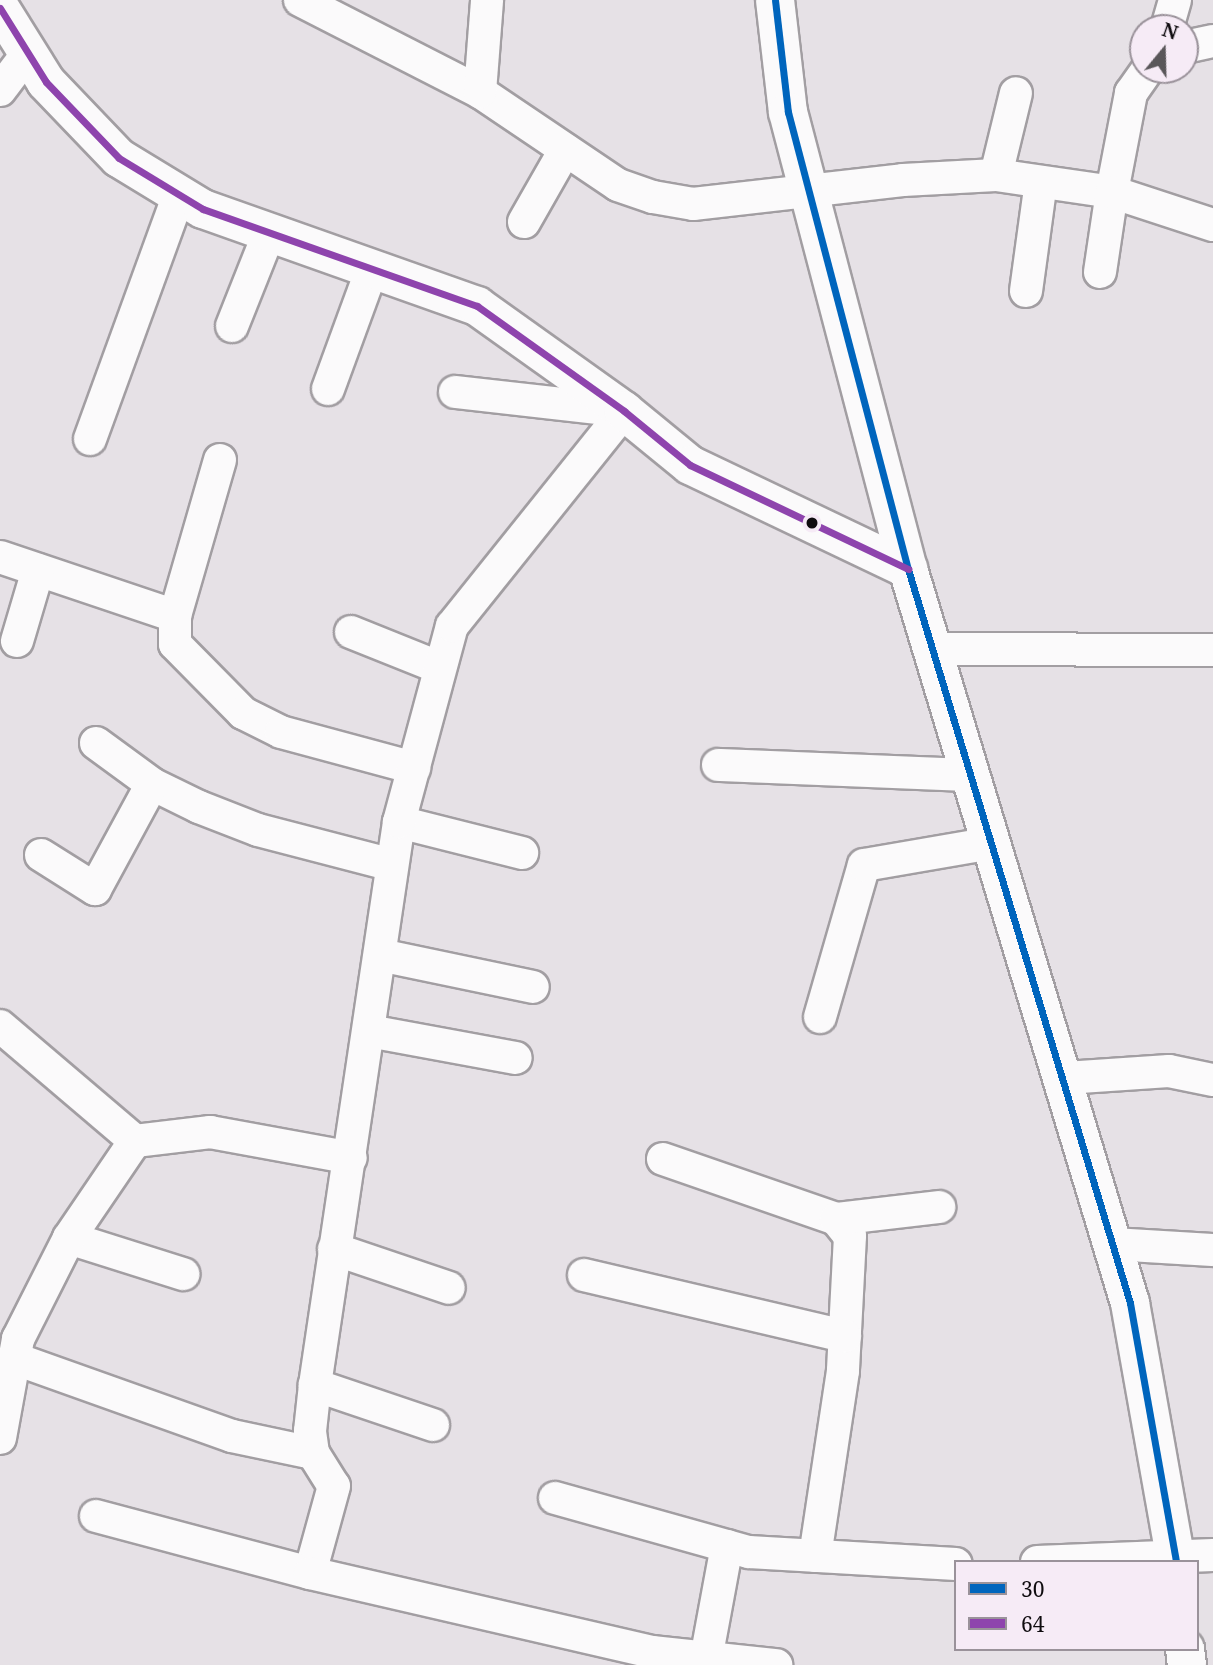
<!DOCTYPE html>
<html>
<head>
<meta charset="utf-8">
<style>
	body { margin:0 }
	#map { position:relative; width:1213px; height:1665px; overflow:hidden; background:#e6e1e6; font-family:"Noto Serif",serif }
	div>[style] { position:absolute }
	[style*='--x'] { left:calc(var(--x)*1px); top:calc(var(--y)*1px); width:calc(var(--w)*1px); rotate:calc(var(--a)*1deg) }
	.roads { filter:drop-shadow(2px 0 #a29ea2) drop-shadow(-2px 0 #a29ea2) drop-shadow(0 2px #a29ea2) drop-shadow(0 -2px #a29ea2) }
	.minor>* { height:32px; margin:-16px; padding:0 16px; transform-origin:16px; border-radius:16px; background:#fbfafb }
	.major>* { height:38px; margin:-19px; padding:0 19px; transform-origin:19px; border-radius:19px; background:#fbfafb }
	.bus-1>* { height:7px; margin:-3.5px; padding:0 3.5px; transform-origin:3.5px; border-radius:3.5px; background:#0065bd }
	.bus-2>* { height:7px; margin:-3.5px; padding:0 3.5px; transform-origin:3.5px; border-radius:3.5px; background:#8e44ad }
	.dots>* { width:19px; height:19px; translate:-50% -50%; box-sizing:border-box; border:4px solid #f6ebf6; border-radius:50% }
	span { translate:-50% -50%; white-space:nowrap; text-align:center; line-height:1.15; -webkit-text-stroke:7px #f6ebf6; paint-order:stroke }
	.legend { position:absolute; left:954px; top:1560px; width:245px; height:91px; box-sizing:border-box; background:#f6ebf6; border:2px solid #9a929a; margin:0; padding:9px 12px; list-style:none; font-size:21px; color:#0f0c0f }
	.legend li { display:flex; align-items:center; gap:14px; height:35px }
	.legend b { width:35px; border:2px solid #9a929a }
	.north { position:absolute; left:1129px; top:14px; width:70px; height:70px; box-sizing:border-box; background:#f6ebf6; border:2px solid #9a929a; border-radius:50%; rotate:19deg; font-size:19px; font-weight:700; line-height:28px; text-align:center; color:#0f0c0f }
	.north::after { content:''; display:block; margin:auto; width:24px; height:32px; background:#5a575a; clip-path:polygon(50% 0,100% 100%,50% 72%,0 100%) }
</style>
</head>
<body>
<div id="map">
	<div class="roads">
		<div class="minor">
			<div style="--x:300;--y:0;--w:202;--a:27.1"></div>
			<div style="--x:480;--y:92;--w:166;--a:34"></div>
			<div style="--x:618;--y:185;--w:37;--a:19"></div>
			<div style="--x:653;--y:197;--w:41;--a:9.9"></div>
			<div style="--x:693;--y:204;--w:211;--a:-6.5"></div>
			<div style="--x:903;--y:180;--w:93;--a:-3.1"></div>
			<div style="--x:996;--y:175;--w:117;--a:8.3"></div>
			<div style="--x:1112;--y:192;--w:101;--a:-79.1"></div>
			<div style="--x:1131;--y:93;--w:28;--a:-55"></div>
			<div style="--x:1167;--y:28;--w:29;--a:-74"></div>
			<div style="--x:1185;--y:47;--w:29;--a:-12"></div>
			<div style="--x:0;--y:90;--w:46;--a:-52.9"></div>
			<div style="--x:480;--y:92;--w:92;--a:-85.6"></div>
			<div style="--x:996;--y:175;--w:84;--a:-76.3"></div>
			<div style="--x:524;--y:222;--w:83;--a:-60.3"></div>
			<div style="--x:1100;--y:272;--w:81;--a:-81.5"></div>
			<div style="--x:1112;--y:192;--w:106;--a:18.1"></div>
			<div style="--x:1026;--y:291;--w:110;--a:-82.2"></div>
			<div style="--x:232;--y:326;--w:100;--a:-68.3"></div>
			<div style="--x:328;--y:389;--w:128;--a:-69.9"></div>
			<div style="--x:455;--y:392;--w:170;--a:6.4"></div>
			<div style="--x:90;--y:439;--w:261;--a:-70"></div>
			<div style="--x:220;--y:460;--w:162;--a:106.1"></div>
			<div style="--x:175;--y:616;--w:28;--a:90"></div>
			<div style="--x:175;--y:644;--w:97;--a:45.4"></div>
			<div style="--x:243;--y:713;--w:42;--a:26.6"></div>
			<div style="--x:281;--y:732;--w:138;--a:15.1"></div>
			<div style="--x:0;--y:557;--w:185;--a:18.6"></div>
			<div style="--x:351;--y:632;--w:94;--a:21.9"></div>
			<div style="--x:17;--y:641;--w:74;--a:-73.5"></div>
			<div style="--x:931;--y:649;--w:282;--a:0.2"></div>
			<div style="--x:96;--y:743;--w:69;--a:36.2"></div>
			<div style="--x:152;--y:784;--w:52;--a:26.1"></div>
			<div style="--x:199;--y:807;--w:63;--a:21.3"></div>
			<div style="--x:258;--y:830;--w:138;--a:14.6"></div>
			<div style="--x:718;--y:765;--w:252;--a:2.3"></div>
			<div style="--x:399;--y:822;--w:127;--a:14.1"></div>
			<div style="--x:41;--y:855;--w:64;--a:32.2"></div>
			<div style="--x:95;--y:889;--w:119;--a:-61.5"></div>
			<div style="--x:380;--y:955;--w:156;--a:11.8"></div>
			<div style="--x:820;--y:1017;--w:158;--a:-73.9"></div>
			<div style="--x:864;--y:865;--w:130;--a:-9.8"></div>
			<div style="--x:0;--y:1026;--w:177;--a:40.4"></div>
			<div style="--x:369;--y:1031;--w:149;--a:10.4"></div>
			<div style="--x:1065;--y:1078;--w:104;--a:-3.9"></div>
			<div style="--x:1169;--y:1071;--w:45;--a:11.6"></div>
			<div style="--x:663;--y:1159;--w:183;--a:19.1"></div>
			<div style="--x:836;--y:1219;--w:22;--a:51"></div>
			<div style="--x:850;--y:1236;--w:135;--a:93"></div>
			<div style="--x:843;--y:1371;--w:187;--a:98.6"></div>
			<div style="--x:836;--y:1219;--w:104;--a:-6.6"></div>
			<div style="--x:69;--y:1238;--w:120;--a:17.5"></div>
			<div style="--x:1112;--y:1244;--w:101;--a:3.4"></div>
			<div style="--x:334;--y:1249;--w:121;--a:18.7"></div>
			<div style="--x:584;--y:1275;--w:268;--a:13.2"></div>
			<div style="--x:13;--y:1358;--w:232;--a:19.6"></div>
			<div style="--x:232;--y:1436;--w:83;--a:11.9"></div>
			<div style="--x:313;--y:1453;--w:39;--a:58"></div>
			<div style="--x:334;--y:1486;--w:90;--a:105.4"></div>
			<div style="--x:433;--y:1425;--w:125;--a:-161.3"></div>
			<div style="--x:315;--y:1385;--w:569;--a:-81.51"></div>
			<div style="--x:399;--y:822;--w:203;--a:-74.9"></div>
			<div style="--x:452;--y:626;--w:275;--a:-51.3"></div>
			<div style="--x:0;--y:1438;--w:101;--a:-79.7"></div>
			<div style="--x:18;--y:1339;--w:113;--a:-63.2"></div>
			<div style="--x:69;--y:1238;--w:117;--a:-55.8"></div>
			<div style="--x:135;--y:1141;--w:76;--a:-6.8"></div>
			<div style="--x:210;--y:1132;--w:143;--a:10.4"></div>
			<div style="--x:313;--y:1453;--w:22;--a:-98"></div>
			<div style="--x:310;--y:1431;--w:46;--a:-83.8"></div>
			<div style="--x:555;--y:1498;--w:201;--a:15.6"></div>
			<div style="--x:749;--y:1552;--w:207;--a:3.3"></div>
			<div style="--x:96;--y:1516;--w:221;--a:14.9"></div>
			<div style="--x:310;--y:1573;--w:351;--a:13"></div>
			<div style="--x:652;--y:1652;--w:125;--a:6"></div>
			<div style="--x:1037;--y:1562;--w:176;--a:-2.3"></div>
			<div style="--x:706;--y:1659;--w:115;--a:-79.5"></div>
		</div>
		<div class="major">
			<div style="--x:775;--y:0;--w:113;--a:83.4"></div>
			<div style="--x:788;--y:112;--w:472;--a:75.3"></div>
			<div style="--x:908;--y:569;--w:767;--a:73.17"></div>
			<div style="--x:1130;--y:1303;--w:263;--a:79.9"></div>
			<div style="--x:0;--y:8;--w:87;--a:58.1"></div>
			<div style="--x:46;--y:82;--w:105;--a:46.2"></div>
			<div style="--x:119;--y:158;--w:98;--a:31.3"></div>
			<div style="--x:203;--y:209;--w:291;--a:19.5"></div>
			<div style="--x:477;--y:306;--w:181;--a:35.5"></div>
			<div style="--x:624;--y:411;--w:85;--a:39.3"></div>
			<div style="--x:690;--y:465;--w:242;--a:25.5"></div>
			<div style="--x:1185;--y:1649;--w:16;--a:83"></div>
		</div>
	</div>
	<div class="bus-1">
		<div style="--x:775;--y:0;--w:113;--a:83.4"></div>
		<div style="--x:788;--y:112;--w:472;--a:75.3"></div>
		<div style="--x:908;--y:569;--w:767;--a:73.17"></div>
		<div style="--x:1130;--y:1303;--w:263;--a:79.9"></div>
	</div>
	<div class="bus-2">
		<div style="--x:0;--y:8;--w:87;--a:58.1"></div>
		<div style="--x:46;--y:82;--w:105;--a:46.2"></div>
		<div style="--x:119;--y:158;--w:98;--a:31.3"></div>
		<div style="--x:203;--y:209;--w:291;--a:19.5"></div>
		<div style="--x:477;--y:306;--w:181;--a:35.5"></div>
		<div style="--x:624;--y:411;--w:85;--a:39.3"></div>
		<div style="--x:690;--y:465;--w:242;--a:25.5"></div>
	</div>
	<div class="dots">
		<div style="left:812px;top:523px;background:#0f0c0f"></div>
	</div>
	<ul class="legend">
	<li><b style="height:9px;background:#0065bd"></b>30</li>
	<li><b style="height:9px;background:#8e44ad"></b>64</li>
	</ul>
	<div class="north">N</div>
</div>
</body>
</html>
